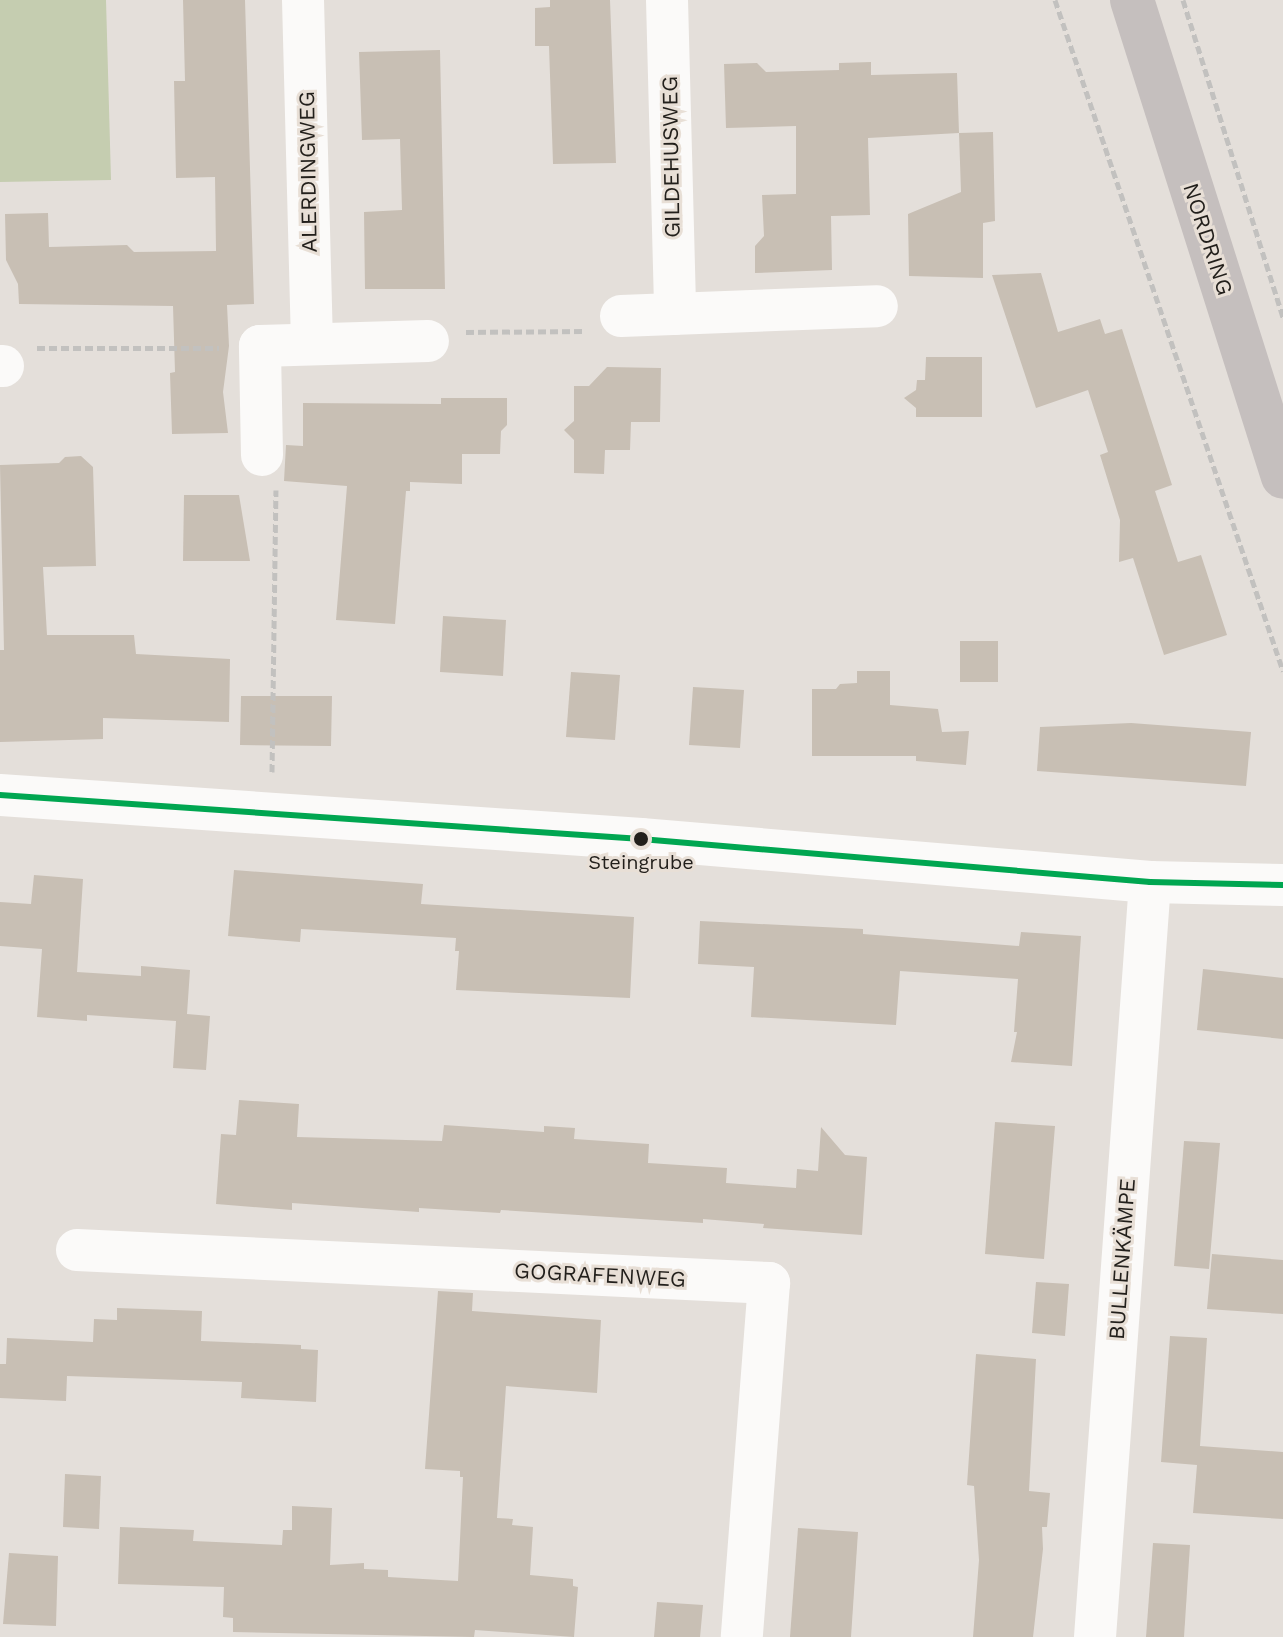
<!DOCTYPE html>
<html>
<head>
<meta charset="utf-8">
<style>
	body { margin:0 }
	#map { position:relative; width:1283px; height:1637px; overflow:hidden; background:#e4dfda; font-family:"Work Sans",sans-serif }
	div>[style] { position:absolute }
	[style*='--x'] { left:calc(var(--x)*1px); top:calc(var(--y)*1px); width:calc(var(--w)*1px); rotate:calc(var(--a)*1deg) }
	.green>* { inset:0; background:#c5cdb0 }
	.building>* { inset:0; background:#c8bfb4 }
	.path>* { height:5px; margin-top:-2.5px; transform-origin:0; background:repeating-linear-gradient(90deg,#c2c1bf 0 8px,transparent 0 12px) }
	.minor>* { height:42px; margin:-21px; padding:0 21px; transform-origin:21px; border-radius:21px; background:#fbfaf9 }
	.major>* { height:44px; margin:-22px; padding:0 22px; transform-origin:22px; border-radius:22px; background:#c5bfbe }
	.bus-1>* { height:6px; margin:-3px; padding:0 3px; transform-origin:3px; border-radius:3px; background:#00a651 }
	.dots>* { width:22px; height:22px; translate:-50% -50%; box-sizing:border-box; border:4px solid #e8dfd6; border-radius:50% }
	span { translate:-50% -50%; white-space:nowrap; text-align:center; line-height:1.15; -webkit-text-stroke:6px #e8dfd6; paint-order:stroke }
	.bus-label { font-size:20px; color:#221f1b }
	.street-label { font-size:22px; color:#221f1b }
</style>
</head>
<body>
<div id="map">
	<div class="green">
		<div style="clip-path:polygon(0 0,106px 0,111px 180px,0 182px)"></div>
	</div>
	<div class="building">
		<div style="clip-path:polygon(183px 0,245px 0,254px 304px,227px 305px,229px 346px,223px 392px,228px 433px,172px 434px,170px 373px,175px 372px,173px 306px,19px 304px,18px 284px,6px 260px,5px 214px,48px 213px,49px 247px,127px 245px,134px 252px,216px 251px,215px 177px,176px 178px,174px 81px,185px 81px)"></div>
		<div style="clip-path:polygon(550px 0,610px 0,616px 163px,553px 164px,549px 46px,535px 46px,535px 8px,550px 7px)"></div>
		<div style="clip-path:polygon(440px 50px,445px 289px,365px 289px,364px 212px,402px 210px,400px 139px,362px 140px,359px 52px)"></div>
		<div style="clip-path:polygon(871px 62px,871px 75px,957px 73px,959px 133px,868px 138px,870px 215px,831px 216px,832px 270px,755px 273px,755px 246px,764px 236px,762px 195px,796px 194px,796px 126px,726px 128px,724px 64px,757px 63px,766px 72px,839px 70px,839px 63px)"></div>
		<div style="clip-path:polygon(993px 132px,995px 221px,983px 223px,983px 278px,909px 276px,908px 214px,961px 192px,959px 133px)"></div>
		<div style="clip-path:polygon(1041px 273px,1058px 332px,1100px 319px,1105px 334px,1122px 329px,1172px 485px,1155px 491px,1178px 562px,1201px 555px,1227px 635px,1164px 655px,1133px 558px,1119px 562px,1120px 520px,1100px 455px,1108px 452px,1088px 390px,1036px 408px,992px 275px)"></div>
		<div style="clip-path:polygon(926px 357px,982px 357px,982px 417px,916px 417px,916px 408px,904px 398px,916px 390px,917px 380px,925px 380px)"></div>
		<div style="clip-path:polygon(607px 367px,661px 368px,660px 422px,631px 422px,630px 450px,605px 450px,604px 474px,574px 473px,574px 440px,564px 430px,574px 421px,574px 386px,589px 386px)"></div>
		<div style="clip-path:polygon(441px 398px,507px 398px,507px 425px,501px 431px,500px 454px,462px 454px,462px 484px,410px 482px,410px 491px,406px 491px,395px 624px,336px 620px,347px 486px,284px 481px,286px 445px,303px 446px,303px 403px,441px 404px)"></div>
		<div style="clip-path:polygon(81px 456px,93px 467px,96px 566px,43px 567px,47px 635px,134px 635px,136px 654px,230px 659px,229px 722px,103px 718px,103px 739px,0 742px,0 650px,4px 650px,0 465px,59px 463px,65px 457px)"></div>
		<div style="clip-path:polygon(184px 495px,239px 495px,250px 561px,183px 561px)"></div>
		<div style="clip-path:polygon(443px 616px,506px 620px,503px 676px,440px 672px)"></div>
		<div style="clip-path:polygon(960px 641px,998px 641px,998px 682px,960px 682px)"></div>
		<div style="clip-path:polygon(857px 671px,890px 671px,890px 705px,938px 709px,942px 732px,969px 731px,966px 765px,916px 761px,916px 756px,812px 756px,812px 689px,836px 689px,840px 684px,857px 683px)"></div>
		<div style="clip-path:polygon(571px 672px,620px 675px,615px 740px,566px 737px)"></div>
		<div style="clip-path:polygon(693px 687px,744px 690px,740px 748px,689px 745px)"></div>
		<div style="clip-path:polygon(241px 696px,332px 696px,331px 746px,240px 745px)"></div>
		<div style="clip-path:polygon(1131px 723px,1251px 732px,1246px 786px,1037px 771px,1040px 727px)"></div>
		<div style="clip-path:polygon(234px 870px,423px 884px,421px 904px,634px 917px,630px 998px,456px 990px,459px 951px,455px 951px,456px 938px,301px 929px,300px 942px,228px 936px)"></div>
		<div style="clip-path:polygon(34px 875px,83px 879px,77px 972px,141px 976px,141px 966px,190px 970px,187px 1014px,210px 1016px,206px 1070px,173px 1068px,176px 1021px,87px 1015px,87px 1021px,37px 1017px,42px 949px,0 946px,0 902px,31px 904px)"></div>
		<div style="clip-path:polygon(700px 921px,863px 929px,863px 934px,1019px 946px,1021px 932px,1081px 936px,1072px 1066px,1011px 1062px,1017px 1032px,1014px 1032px,1018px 979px,900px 971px,896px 1025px,751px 1017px,754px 967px,698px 964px)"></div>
		<div style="clip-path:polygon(1203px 969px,1283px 978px,1283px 1039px,1197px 1030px)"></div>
		<div style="clip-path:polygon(239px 1100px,299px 1104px,297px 1137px,442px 1141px,444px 1125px,544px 1132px,544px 1126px,575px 1128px,574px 1139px,649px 1144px,648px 1163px,727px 1168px,726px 1183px,796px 1188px,797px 1169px,818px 1171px,821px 1127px,845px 1155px,867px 1157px,862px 1235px,763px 1228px,764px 1224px,703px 1219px,703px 1223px,501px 1210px,500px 1213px,419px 1208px,419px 1212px,292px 1203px,292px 1210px,216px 1204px,221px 1134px,236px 1135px)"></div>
		<div style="clip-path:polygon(995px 1122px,1055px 1126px,1044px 1259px,985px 1254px)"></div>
		<div style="clip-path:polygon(1184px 1141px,1220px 1143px,1209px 1269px,1174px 1266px)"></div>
		<div style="clip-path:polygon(1212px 1254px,1283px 1260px,1283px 1314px,1207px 1309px)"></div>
		<div style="clip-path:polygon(1036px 1282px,1069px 1284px,1065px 1336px,1032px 1333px)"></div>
		<div style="clip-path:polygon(438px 1291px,473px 1293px,472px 1311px,601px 1320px,597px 1393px,506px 1386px,497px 1518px,513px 1519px,512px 1525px,533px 1527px,530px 1575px,573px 1579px,573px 1586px,578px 1587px,574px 1637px,475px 1630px,474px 1637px,233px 1632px,233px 1618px,223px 1617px,224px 1587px,118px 1584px,120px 1527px,194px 1530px,193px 1541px,282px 1545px,283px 1530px,292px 1530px,292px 1506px,332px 1508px,330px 1565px,364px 1563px,364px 1569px,388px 1570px,388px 1577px,458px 1581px,463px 1477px,460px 1477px,460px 1471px,425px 1469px)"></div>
		<div style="clip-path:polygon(117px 1308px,202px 1311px,201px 1341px,301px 1345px,301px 1349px,318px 1350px,316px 1402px,241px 1398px,242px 1382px,67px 1376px,66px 1401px,0 1398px,0 1364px,6px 1364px,7px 1338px,93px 1342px,94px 1319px,117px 1320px)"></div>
		<div style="clip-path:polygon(1170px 1336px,1207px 1338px,1200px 1446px,1283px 1452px,1283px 1519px,1193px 1513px,1197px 1465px,1161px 1462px)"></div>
		<div style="clip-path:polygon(976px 1354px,1036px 1359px,1029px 1491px,1050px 1493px,1047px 1527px,1042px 1527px,1043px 1549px,1033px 1637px,973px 1637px,979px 1560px,974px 1486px,967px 1485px)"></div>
		<div style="clip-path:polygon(65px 1474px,101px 1476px,99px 1529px,63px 1527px)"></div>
		<div style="clip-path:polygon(798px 1528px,858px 1532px,851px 1637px,790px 1637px)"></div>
		<div style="clip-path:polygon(1153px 1543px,1190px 1545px,1184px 1637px,1146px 1637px)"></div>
		<div style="clip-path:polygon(9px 1553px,58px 1556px,56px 1626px,3px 1624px)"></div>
		<div style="clip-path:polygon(657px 1602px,703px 1605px,700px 1637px,654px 1637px)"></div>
	</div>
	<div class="path">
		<div style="--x:1055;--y:0;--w:709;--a:71.23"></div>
		<div style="--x:1183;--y:0;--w:333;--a:72.5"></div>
		<div style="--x:466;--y:332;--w:118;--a:-0.5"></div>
		<div style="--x:37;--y:348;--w:182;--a:0"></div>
		<div style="--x:272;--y:772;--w:282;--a:-89.2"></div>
	</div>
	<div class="minor">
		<div style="--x:303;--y:0;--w:344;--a:88.5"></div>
		<div style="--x:667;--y:0;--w:314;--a:88.5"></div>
		<div style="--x:621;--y:316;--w:256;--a:-2.2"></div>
		<div style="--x:0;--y:366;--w:3;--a:0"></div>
		<div style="--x:262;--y:455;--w:109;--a:-91.1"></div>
		<div style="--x:260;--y:346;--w:168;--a:-1.7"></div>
		<div style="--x:0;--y:795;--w:643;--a:3.93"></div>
		<div style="--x:641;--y:839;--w:511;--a:4.83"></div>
		<div style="--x:1150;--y:882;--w:133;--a:1.3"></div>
		<div style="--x:77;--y:1250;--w:693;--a:2.73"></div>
		<div style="--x:769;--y:1283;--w:355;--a:94.4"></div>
		<div style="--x:1095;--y:1637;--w:757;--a:-85.83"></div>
	</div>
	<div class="major">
		<div style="--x:1132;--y:0;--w:500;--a:72.43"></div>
	</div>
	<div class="bus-1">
		<div style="--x:0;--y:795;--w:643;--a:3.93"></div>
		<div style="--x:641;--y:839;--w:511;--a:4.83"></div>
		<div style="--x:1150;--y:882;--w:133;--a:1.3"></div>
	</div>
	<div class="dots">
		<div style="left:641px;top:839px;background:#221f1b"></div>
	</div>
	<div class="bus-label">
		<span style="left:641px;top:862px">Steingrube</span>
	</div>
	<div class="street-label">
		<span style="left:671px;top:157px;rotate:-91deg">GILDEHUSWEG</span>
		<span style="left:308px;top:172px;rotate:-91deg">ALERDINGWEG</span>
		<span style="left:1208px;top:239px;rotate:72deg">NORDRING</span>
		<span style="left:1122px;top:1259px;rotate:-86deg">BULLENKÄMPE</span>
		<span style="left:600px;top:1275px;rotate:3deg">GOGRAFENWEG</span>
	</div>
</div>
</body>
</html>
